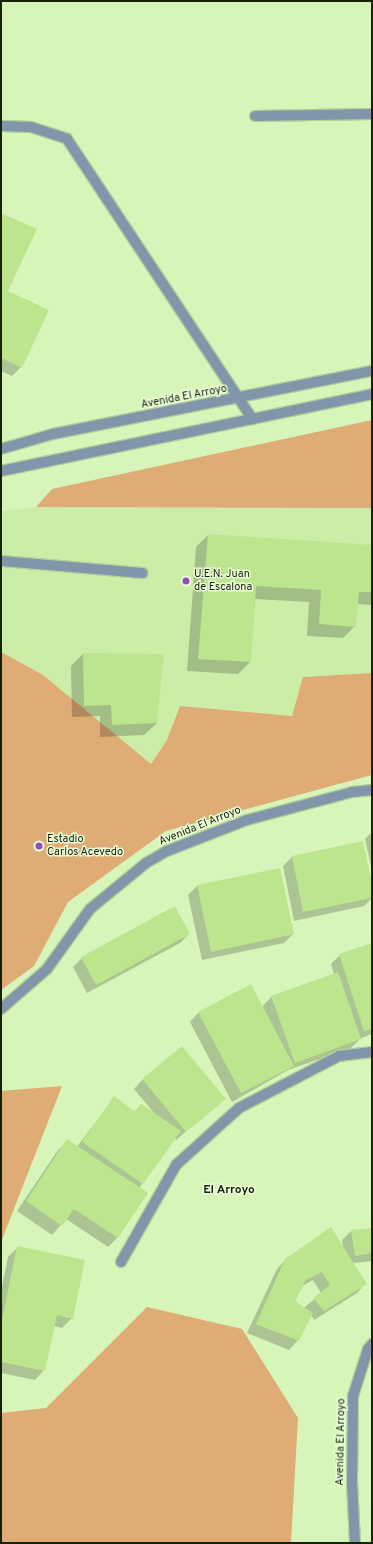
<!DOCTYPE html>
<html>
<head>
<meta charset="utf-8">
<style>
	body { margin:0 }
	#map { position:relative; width:373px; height:1544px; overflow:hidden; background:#d7f5b8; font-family:Overpass,sans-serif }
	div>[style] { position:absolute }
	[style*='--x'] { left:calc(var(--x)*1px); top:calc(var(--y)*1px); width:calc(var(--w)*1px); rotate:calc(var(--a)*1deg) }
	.built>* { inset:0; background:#cceda8 }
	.green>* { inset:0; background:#deac74 }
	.shadow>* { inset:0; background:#0003 }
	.building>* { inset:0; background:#bce58e }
	.roads { filter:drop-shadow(1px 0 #b5cf99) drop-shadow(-1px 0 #b5cf99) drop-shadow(0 1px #b5cf99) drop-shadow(0 -1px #b5cf99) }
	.service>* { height:10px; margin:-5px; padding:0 5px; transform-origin:5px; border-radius:5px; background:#8296ab }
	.minor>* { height:10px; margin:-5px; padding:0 5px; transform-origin:5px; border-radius:5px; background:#8296ab }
	.dots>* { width:11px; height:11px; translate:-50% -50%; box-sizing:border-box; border:2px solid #ebfed9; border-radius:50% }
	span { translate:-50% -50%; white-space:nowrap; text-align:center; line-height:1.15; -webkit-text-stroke:3px #ebfed9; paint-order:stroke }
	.street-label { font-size:11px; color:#18220b }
	.poi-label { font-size:11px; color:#18220b }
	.left { translate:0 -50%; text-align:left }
	.neighbourhood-label { font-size:12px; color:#18220b; font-weight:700 }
	.frame { position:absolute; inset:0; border:2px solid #18220b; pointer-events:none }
</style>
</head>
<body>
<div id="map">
	<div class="built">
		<div style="clip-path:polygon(36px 507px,372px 508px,372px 673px,303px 677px,293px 716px,181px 706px,167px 740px,151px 764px,43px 675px,1px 652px,1px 511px)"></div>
	</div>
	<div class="green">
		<div style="clip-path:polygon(372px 420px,372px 508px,36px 507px,52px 489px)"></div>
		<div style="clip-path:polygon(1px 652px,43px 675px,151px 764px,167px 740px,180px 706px,292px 716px,303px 677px,372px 673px,372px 775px,166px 831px,68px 902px,34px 966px,1px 990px)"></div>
		<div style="clip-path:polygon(62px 1086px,1px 1242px,1px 1091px)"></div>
		<div style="clip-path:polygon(147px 1307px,242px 1329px,298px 1418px,291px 1543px,1px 1543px,1px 1413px,46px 1408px)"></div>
	</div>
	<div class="shadow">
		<div style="clip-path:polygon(1px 214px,7px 291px,21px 367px,12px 376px,1px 371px)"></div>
		<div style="clip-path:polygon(208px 535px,372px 546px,372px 605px,357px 604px,355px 626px,343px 638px,307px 636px,309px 602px,255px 599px,250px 662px,238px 674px,187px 671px,196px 547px)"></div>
		<div style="clip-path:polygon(83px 654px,157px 723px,144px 735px,100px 737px,100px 716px,72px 717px,71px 666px)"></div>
		<div style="clip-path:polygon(372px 832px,372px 871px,365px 839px)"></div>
		<div style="clip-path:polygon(292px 857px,372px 889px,372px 898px,364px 906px,294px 921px,283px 866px)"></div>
		<div style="clip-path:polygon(280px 869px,293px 934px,284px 943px,202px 960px,188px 895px,197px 886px)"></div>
		<div style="clip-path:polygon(189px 934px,180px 943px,87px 993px,73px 967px,82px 958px)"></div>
		<div style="clip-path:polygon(372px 944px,372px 1034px,361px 1038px,351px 1048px,288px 1070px,232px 1102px,190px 1022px,199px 1012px,262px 1007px,271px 997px,334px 974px,331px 964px,340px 955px)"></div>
		<div style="clip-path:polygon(143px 1079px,224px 1099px,176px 1140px,175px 1138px,139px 1188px,147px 1193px,117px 1238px,108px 1247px,66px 1219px,52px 1235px,17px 1211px,58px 1150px,68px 1141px,77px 1147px,114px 1098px,134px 1112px,141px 1105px,154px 1113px,134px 1089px)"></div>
		<div style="clip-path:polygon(evenodd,372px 1229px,372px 1261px,353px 1263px,366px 1283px,357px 1293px,314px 1320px,311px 1315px,298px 1340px,289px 1350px,247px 1333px,277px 1269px,286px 1259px,343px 1247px,342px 1240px,351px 1231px,372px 1229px,313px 1280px,321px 1293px,304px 1308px,294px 1301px,302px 1286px,313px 1280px)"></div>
		<div style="clip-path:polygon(18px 1247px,72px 1318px,62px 1328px,54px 1326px,44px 1370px,35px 1380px,1px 1373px,1px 1292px,8px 1257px)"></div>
	</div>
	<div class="building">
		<div style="clip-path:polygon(1px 213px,37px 229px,8px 291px,49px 310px,22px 368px,1px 358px)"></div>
		<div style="clip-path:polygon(208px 534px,372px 545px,372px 592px,359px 592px,356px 627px,319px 624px,321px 590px,256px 586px,251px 662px,198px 659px)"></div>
		<div style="clip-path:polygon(83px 653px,164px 654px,157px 723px,112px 725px,111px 705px,84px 706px)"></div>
		<div style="clip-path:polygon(363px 841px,372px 884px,372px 898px,303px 912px,292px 856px)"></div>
		<div style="clip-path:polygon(280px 868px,294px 934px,211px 952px,197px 885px)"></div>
		<div style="clip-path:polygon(175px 906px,190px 934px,96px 985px,81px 957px)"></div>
		<div style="clip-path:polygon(372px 943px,372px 1029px,364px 1031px,339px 954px)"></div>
		<div style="clip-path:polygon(338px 972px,361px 1039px,295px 1063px,271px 996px)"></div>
		<div style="clip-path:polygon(251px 984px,294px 1066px,241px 1093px,198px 1012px)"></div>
		<div style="clip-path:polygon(182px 1046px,226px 1099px,186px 1132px,142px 1079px)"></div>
		<div style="clip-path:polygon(114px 1096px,135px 1112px,141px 1104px,181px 1131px,143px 1184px,82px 1142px)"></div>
		<div style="clip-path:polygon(67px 1139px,148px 1193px,118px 1238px,74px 1209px,62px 1226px,26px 1201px)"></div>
		<div style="clip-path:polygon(331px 1227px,367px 1284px,324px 1311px,313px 1298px,330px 1285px,322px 1272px,306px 1280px,295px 1301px,313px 1313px,299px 1341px,256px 1324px,285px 1259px)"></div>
		<div style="clip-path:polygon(372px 1228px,372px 1253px,355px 1256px,351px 1230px)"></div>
		<div style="clip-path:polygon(17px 1246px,85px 1260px,73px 1319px,57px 1315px,45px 1371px,1px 1362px,1px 1325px)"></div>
	</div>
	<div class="roads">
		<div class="service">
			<div style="--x:1;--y:561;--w:142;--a:4.9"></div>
		</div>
		<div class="minor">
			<div style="--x:255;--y:116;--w:117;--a:-1"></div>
			<div style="--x:1;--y:126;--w:30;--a:2"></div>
			<div style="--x:31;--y:127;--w:38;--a:18"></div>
			<div style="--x:67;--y:139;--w:336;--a:56.5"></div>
			<div style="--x:1;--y:449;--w:54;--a:-16.1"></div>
			<div style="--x:53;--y:434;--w:325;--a:-11.2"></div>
			<div style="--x:1;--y:471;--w:379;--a:-11.7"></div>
			<div style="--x:1;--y:1009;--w:61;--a:-41"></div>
			<div style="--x:47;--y:969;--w:74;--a:-54.4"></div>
			<div style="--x:90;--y:909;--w:72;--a:-39.4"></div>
			<div style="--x:146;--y:863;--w:24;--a:-30"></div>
			<div style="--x:167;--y:851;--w:86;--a:-21.2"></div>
			<div style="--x:247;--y:820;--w:109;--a:-14.9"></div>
			<div style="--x:352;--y:792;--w:20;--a:-6"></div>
			<div style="--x:121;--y:1262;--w:112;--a:-60.4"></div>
			<div style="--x:176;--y:1165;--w:85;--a:-42.1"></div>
			<div style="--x:239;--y:1108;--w:113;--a:-27.5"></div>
			<div style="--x:339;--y:1056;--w:33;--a:-7"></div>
			<div style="--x:355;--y:1543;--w:61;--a:-92.8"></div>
			<div style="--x:352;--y:1482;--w:86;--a:-89.3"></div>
			<div style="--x:353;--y:1396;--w:49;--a:-72.3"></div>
			<div style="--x:368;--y:1349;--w:6;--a:-51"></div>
		</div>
	</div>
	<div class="dots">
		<div style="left:186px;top:581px;background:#914cc0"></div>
		<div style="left:39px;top:846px;background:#914cc0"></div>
	</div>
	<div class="street-label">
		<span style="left:184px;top:397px;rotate:-11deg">Avenida El Arroyo</span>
		<span style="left:200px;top:826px;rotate:-22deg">Avenida El Arroyo</span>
		<span style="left:341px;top:1442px;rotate:-89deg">Avenida El Arroyo</span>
	</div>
	<div class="poi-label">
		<span class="left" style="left:194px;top:581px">U.E.N. Juan<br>de Escalona</span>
		<span class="left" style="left:47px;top:846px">Estadio<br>Carlos Acevedo</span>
	</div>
	<div class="neighbourhood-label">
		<span style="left:229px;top:1191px">El Arroyo</span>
	</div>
	<div class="frame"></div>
</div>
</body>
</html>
